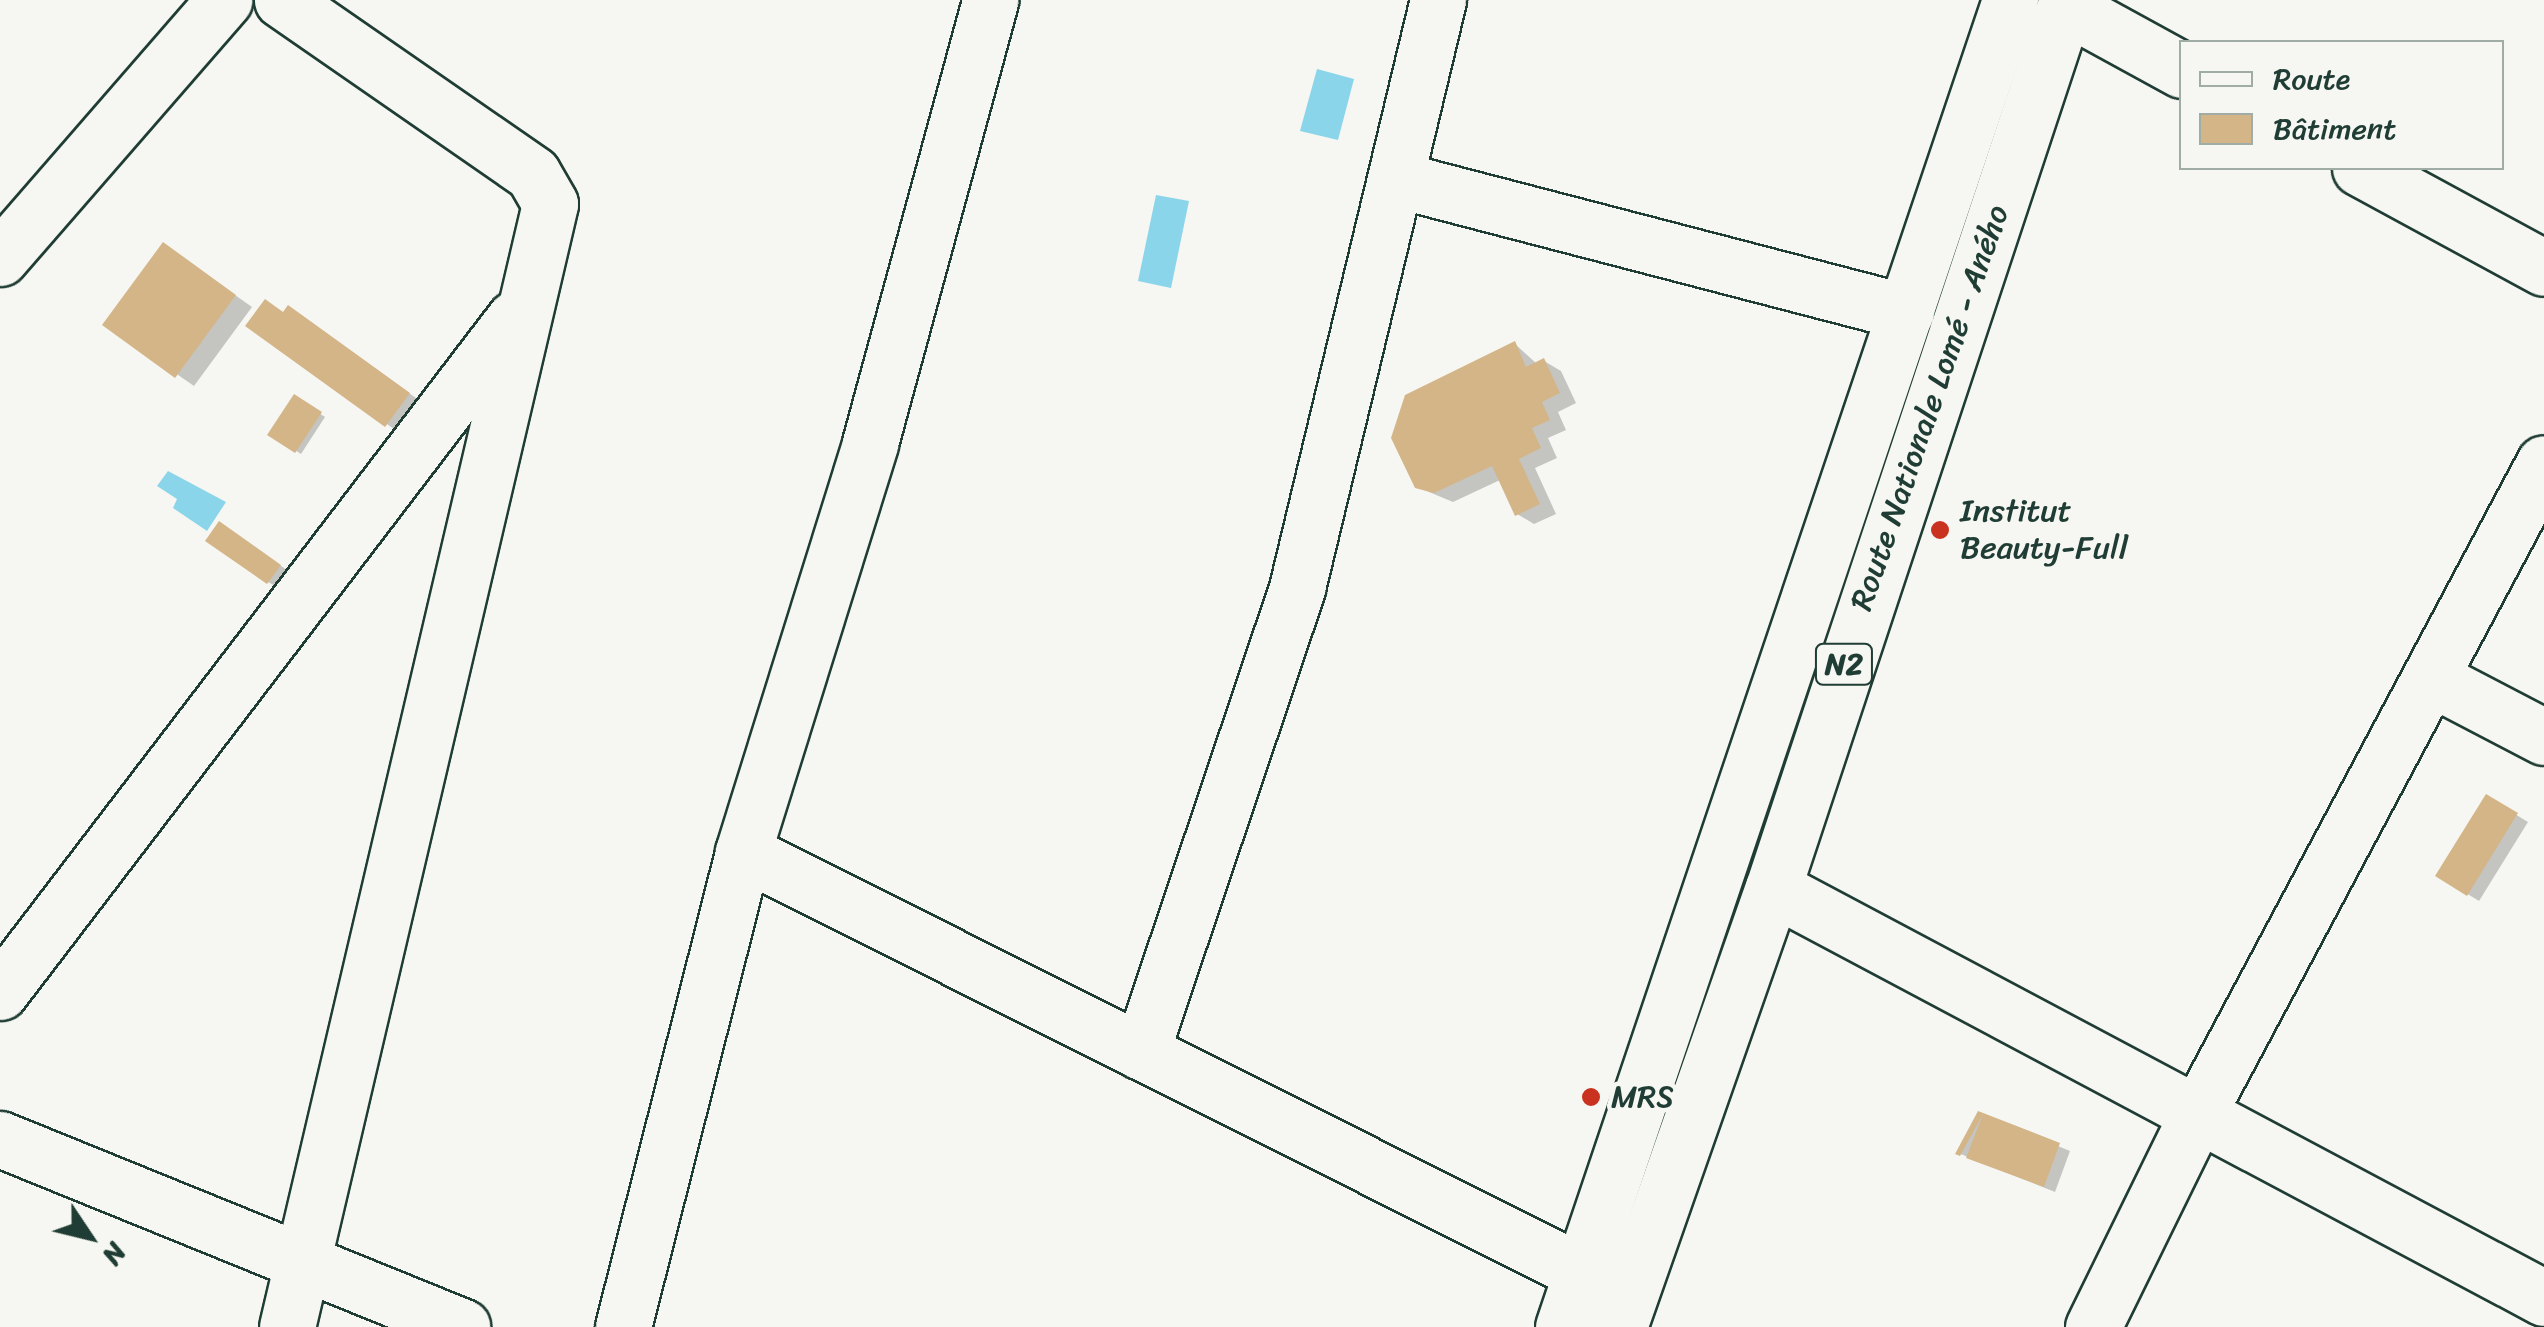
<!DOCTYPE html>
<html>
<head>
<meta charset="utf-8">
<style>
	body { margin:0 }
	#map { position:relative; width:2544px; height:1327px; overflow:hidden; background:#f6f6f2; font-family:Sriracha,sans-serif }
	div>[style] { position:absolute }
	[style*='--x'] { left:calc(var(--x)*1px); top:calc(var(--y)*1px); width:calc(var(--w)*1px); rotate:calc(var(--a)*1deg) }
	.water>* { inset:0; background:#8ad5ea }
	.shadow>* { inset:0; background:#0003 }
	.building>* { inset:0; background:#d4b588 }
	.roads { filter:drop-shadow(2px 0 #1f3d34) drop-shadow(-2px 0 #1f3d34) drop-shadow(0 2px #1f3d34) drop-shadow(0 -2px #1f3d34) }
	.minor>* { height:55px; margin:-27.5px; padding:0 27.5px; transform-origin:27.5px; border-radius:27.5px; background:#f6f6f2 }
	.highway>* { height:55px; margin:-27.5px; padding:0 27.5px; transform-origin:27.5px; border-radius:27.5px; background:#f6f6f2 }
	.dots>* { width:28px; height:28px; translate:-50% -50%; box-sizing:border-box; border:5px solid #f6f6f2; border-radius:50% }
	span { translate:-50% -50%; white-space:nowrap; text-align:center; line-height:1.15; -webkit-text-stroke:9px #f6f6f2; paint-order:stroke }
	.shield-label span { padding:2px 8px; background:#f6f6f2; border:2px solid; border-radius:8px; -webkit-text-stroke-width:0 }
	.shield-label { font-size:30px; color:#1f3d34; font-weight:700 }
	.street-label { font-size:32px; color:#1f3d34 }
	.poi-label { font-size:32px; color:#1f3d34 }
	.left { translate:0 -50%; text-align:left }
	.legend { position:absolute; left:2179px; top:40px; width:325px; height:130px; box-sizing:border-box; background:#f6f6f2; border:2px solid #a0aca6; margin:0; padding:12px 18px; list-style:none; font-size:30px; color:#1f3d34 }
	.legend li { display:flex; align-items:center; gap:20px; height:50px }
	.legend b { width:50px; border:2px solid #a0aca6 }
	.north { position:absolute; left:40px; top:1187px; width:100px; height:100px; -webkit-text-stroke:8px #f6f6f2; paint-order:stroke; rotate:125deg; font-size:28px; font-weight:700; line-height:40px; text-align:center; color:#1f3d34 }
	.north::after { content:''; display:block; margin:auto; width:35px; height:45px; background:#1f3d34; clip-path:polygon(50% 0,100% 100%,50% 72%,0 100%) }
</style>
</head>
<body>
<div id="map">
	<div class="water">
		<div style="clip-path:polygon(1317px 69px,1354px 79px,1338px 140px,1300px 131px)"></div>
		<div style="clip-path:polygon(1156px 195px,1189px 201px,1171px 288px,1138px 281px)"></div>
		<div style="clip-path:polygon(168px 471px,226px 502px,207px 531px,173px 508px,177px 499px,157px 486px)"></div>
	</div>
	<div class="shadow">
		<div style="clip-path:polygon(164px 245px,252px 307px,194px 386px,106px 325px)"></div>
		<div style="clip-path:polygon(300px 314px,420px 401px,398px 432px,249px 325px)"></div>
		<div style="clip-path:polygon(1515px 344px,1537px 364px,1544px 361px,1561px 371px,1576px 403px,1558px 412px,1566px 430px,1548px 438px,1557px 458px,1535px 468px,1556px 514px,1534px 524px,1517px 514px,1500px 480px,1453px 502px,1417px 487px)"></div>
		<div style="clip-path:polygon(295px 397px,325px 417px,301px 454px,270px 434px)"></div>
		<div style="clip-path:polygon(231px 530px,291px 573px,279px 588px,268px 582px)"></div>
		<div style="clip-path:polygon(2487px 797px,2528px 822px,2479px 901px,2438px 876px)"></div>
		<div style="clip-path:polygon(1979px 1114px,2070px 1151px,2055px 1192px,1958px 1153px)"></div>
	</div>
	<div class="building">
		<div style="clip-path:polygon(163px 242px,236px 295px,175px 378px,102px 325px)"></div>
		<div style="clip-path:polygon(265px 299px,283px 312px,288px 305px,410px 393px,385px 427px,245px 326px)"></div>
		<div style="clip-path:polygon(1515px 341px,1526px 367px,1544px 358px,1560px 393px,1542px 402px,1550px 420px,1532px 428px,1541px 448px,1519px 459px,1540px 504px,1515px 516px,1492px 466px,1434px 493px,1415px 488px,1391px 438px,1405px 395px)"></div>
		<div style="clip-path:polygon(294px 394px,322px 412px,295px 453px,267px 435px)"></div>
		<div style="clip-path:polygon(219px 521px,281px 565px,267px 584px,205px 541px)"></div>
		<div style="clip-path:polygon(2486px 794px,2518px 813px,2467px 896px,2435px 876px)"></div>
		<div style="clip-path:polygon(1978px 1111px,2060px 1143px,2044px 1187px,1966px 1158px,1983px 1114px,1960px 1156px,1955px 1154px)"></div>
	</div>
	<div class="roads">
		<div class="minor">
			<div style="--x:282;--y:0;--w:305;--a:34.7"></div>
			<div style="--x:533;--y:174;--w:34;--a:60"></div>
			<div style="--x:550;--y:204;--w:1153;--a:103.18"></div>
			<div style="--x:2065;--y:6;--w:133;--a:28.7"></div>
			<div style="--x:2360;--y:168;--w:209;--a:28.5"></div>
			<div style="--x:1395;--y:179;--w:528;--a:14.59"></div>
			<div style="--x:0;--y:258;--w:342;--a:-49"></div>
			<div style="--x:2433;--y:679;--w:125;--a:27.6"></div>
			<div style="--x:743;--y:852;--w:935;--a:26.62"></div>
			<div style="--x:1773;--y:888;--w:873;--a:28"></div>
			<div style="--x:0;--y:992;--w:847;--a:-52.63"></div>
			<div style="--x:1141;--y:1052;--w:490;--a:-71.4"></div>
			<div style="--x:1297;--y:588;--w:605;--a:-76.52"></div>
			<div style="--x:0;--y:1139;--w:499;--a:22.1"></div>
			<div style="--x:623;--y:1327;--w:490;--a:-75.8"></div>
			<div style="--x:743;--y:852;--w:428;--a:-72.7"></div>
			<div style="--x:870;--y:443;--w:459;--a:-74.8"></div>
			<div style="--x:2093;--y:1327;--w:238;--a:-63.9"></div>
			<div style="--x:2198;--y:1113;--w:736;--a:-61.97"></div>
		</div>
		<div class="highway">
			<div style="--x:1563;--y:1327;--w:1400;--a:-71.38"></div>
			<div style="--x:1619;--y:1327;--w:465;--a:-70.7"></div>
			<div style="--x:1773;--y:888;--w:935;--a:-71.68"></div>
		</div>
	</div>
	<div class="dots">
		<div style="left:1940px;top:530px;background:#c8321e"></div>
		<div style="left:1591px;top:1097px;background:#c8321e"></div>
	</div>
	<div class="shield-label">
		<span style="left:1844px;top:664px">N2</span>
	</div>
	<div class="street-label">
		<span style="left:1930px;top:408px;rotate:-71deg">Route Nationale Lomé - Aného</span>
	</div>
	<div class="poi-label">
		<span class="left" style="left:1960px;top:530px">Institut<br>Beauty-Full</span>
		<span class="left" style="left:1611px;top:1097px">MRS</span>
	</div>
	<ul class="legend">
	<li><b style="height:12px;background:#f6f6f2"></b>Route</li>
	<li><b style="height:28px;background:#d4b588"></b>Bâtiment</li>
	</ul>
	<div class="north">N</div>
</div>
</body>
</html>
